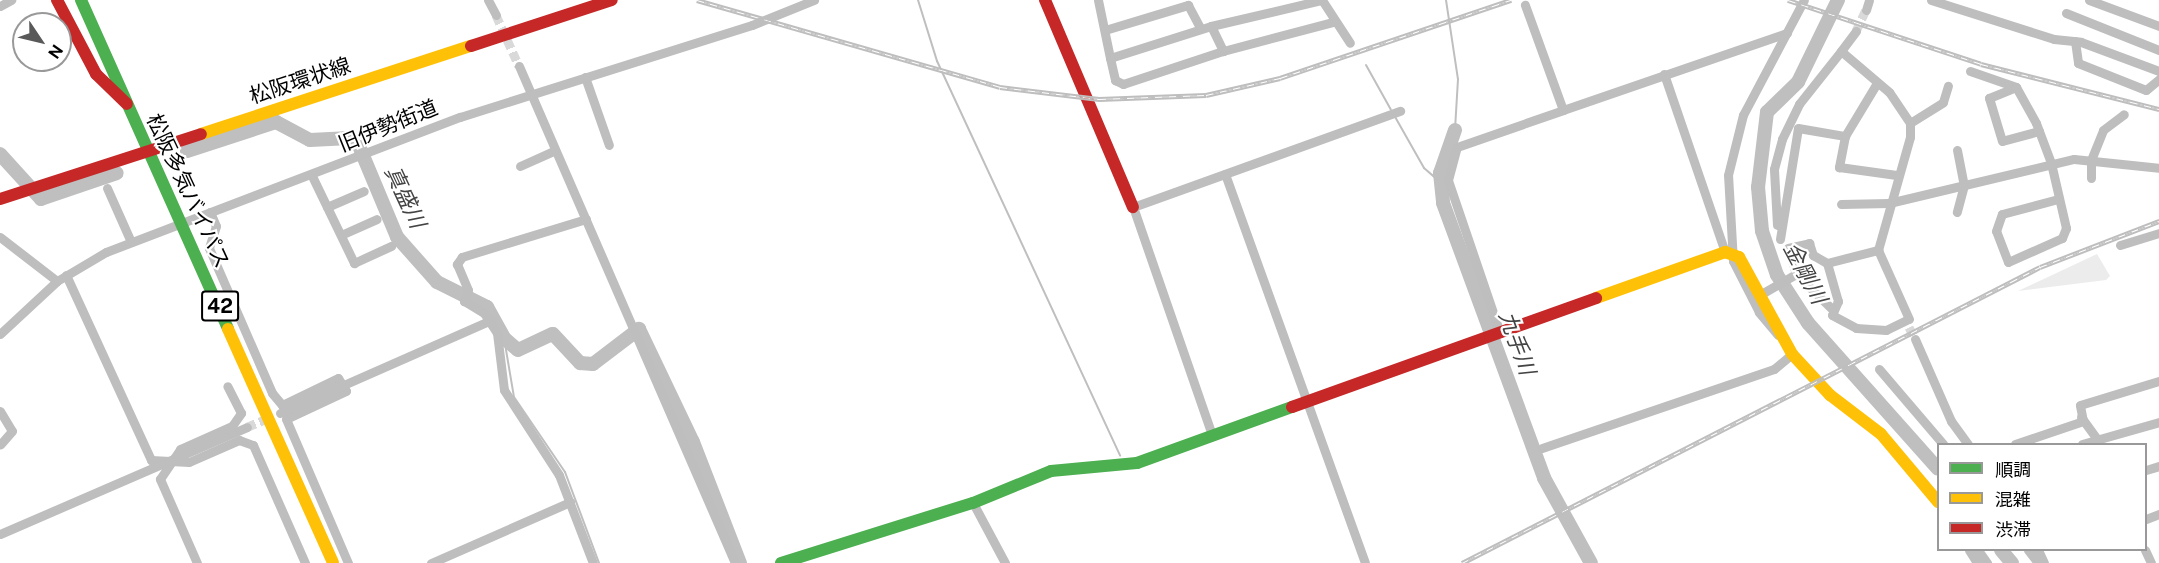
<!DOCTYPE html>
<html>
<head>
<meta charset="utf-8">
<style>
	body { margin:0 }
	#map { position:relative; width:2159px; height:563px; overflow:hidden; background:#fff; font-family:"Public Sans","Noto Sans JP",sans-serif }
	div>[style] { position:absolute }
	[style*='--x'] { left:calc(var(--x)*1px); top:calc(var(--y)*1px); width:calc(var(--w)*1px); rotate:calc(var(--a)*1deg) }
	.green>* { inset:0; background:#ececec }
	.stream>* { height:2px; margin:-1px; padding:0 1px; transform-origin:1px; border-radius:1px; background:#bfbfbf }
	.river>* { height:14px; margin:-7px; padding:0 7px; transform-origin:7px; border-radius:7px; background:#bfbfbf }
	.street-tunnel>* { height:9px; margin-top:-4.5px; transform-origin:0; background:repeating-linear-gradient(90deg,#d9d9d9 0 9px,transparent 0 13.5px) }
	.street>* { height:9px; margin:-4.5px; padding:0 4.5px; transform-origin:4.5px; border-radius:4.5px; background:#bebebe }
	.fast>* { height:12px; margin:-6px; padding:0 6px; transform-origin:6px; border-radius:6px; background:#4caf50 }
	.slow>* { height:12px; margin:-6px; padding:0 6px; transform-origin:6px; border-radius:6px; background:#ffc107 }
	.jam>* { height:12px; margin:-6px; padding:0 6px; transform-origin:6px; border-radius:6px; background:#c62828 }
	.rail>* { height:4.5px; margin-top:-2.25px; transform-origin:0; background:repeating-linear-gradient(90deg,#fff 0 7px,#bebebe 0 14px); box-sizing:border-box; border-block:2px solid #bebebe }
	span { translate:-50% -50%; white-space:nowrap; text-align:center; line-height:1.15; -webkit-text-stroke:4.5px #fff; paint-order:stroke }
	.shield-label span { padding:2px 4px; background:#fff; border:2px solid; border-radius:4px; -webkit-text-stroke-width:0 }
	.shield-label { font-size:20px; color:#000; font-weight:700 }
	.street-label { font-size:21px; color:#000 }
	.water-label { font-size:22px; color:#444; font-style:italic }
	.legend { position:absolute; left:1937px; top:443px; width:210px; height:108px; box-sizing:border-box; background:#fff; border:2px solid #999; margin:0; padding:8px 10px; list-style:none; font-size:18px; color:#000 }
	.legend li { display:flex; align-items:center; gap:12px; height:30px }
	.legend b { width:30px; border:2px solid #999 }
	.north { position:absolute; left:12px; top:12px; width:60px; height:60px; box-sizing:border-box; background:#fff; border:2px solid #999; border-radius:50%; rotate:125deg; font-size:16px; font-weight:700; line-height:24px; text-align:center; color:#000 }
	.north::after { content:''; display:block; margin:auto; width:21px; height:27px; background:#595959; clip-path:polygon(50% 0,100% 100%,50% 72%,0 100%) }
</style>
</head>
<body>
<div id="map">
	<div class="green">
		<div style="clip-path:polygon(2097px 254px,2110px 276px,2106px 280px,2018px 291px)"></div>
	</div>
	<div class="stream">
		<div style="--x:918;--y:0;--w:64;--a:72.7"></div>
		<div style="--x:937;--y:61;--w:435;--a:65.1"></div>
		<div style="--x:1446;--y:0;--w:80;--a:81.4"></div>
		<div style="--x:1458;--y:79;--w:51;--a:93.4"></div>
		<div style="--x:1366;--y:65;--w:51;--a:60.9"></div>
		<div style="--x:1394;--y:115;--w:61;--a:60.5"></div>
		<div style="--x:1424;--y:168;--w:20;--a:41"></div>
		<div style="--x:504;--y:338;--w:60;--a:80.4"></div>
		<div style="--x:514;--y:397;--w:91;--a:55.8"></div>
		<div style="--x:565;--y:472;--w:97;--a:69.5"></div>
	</div>
	<div class="river">
		<div style="--x:1838;--y:0;--w:91;--a:116"></div>
		<div style="--x:1798;--y:82;--w:43;--a:135.9"></div>
		<div style="--x:1767;--y:112;--w:76;--a:96.8"></div>
		<div style="--x:1758;--y:187;--w:44;--a:84.8"></div>
		<div style="--x:1762;--y:231;--w:46;--a:71.2"></div>
		<div style="--x:1777;--y:275;--w:57;--a:57.1"></div>
		<div style="--x:1808;--y:323;--w:195;--a:48.3"></div>
		<div style="--x:1455;--y:130;--w:46;--a:109.2"></div>
		<div style="--x:1440;--y:173;--w:30;--a:84"></div>
		<div style="--x:1443;--y:203;--w:293;--a:69.8"></div>
		<div style="--x:1544;--y:478;--w:97;--a:61.1"></div>
		<div style="--x:187;--y:151;--w:94;--a:-18"></div>
		<div style="--x:276;--y:122;--w:38;--a:28"></div>
		<div style="--x:310;--y:140;--w:35;--a:-3"></div>
		<div style="--x:345;--y:138;--w:16;--a:30"></div>
		<div style="--x:359;--y:146;--w:99;--a:67.3"></div>
		<div style="--x:397;--y:237;--w:60;--a:48.4"></div>
		<div style="--x:437;--y:282;--w:56;--a:26.6"></div>
		<div style="--x:487;--y:307;--w:35;--a:61"></div>
		<div style="--x:504;--y:338;--w:18;--a:41"></div>
		<div style="--x:518;--y:350;--w:38;--a:-25"></div>
		<div style="--x:553;--y:334;--w:40;--a:47"></div>
		<div style="--x:580;--y:363;--w:13;--a:4"></div>
		<div style="--x:593;--y:364;--w:58;--a:-37.3"></div>
		<div style="--x:639;--y:329;--w:125;--a:64.5"></div>
		<div style="--x:693;--y:442;--w:130;--a:68.8"></div>
		<div style="--x:0;--y:154;--w:61;--a:47.7"></div>
		<div style="--x:41;--y:199;--w:80;--a:-18.9"></div>
		<div style="--x:2001;--y:550;--w:17;--a:50"></div>
	</div>
	<div class="street-tunnel">
		<div style="--x:496;--y:15;--w:56;--a:65.7"></div>
		<div style="--x:1856;--y:31;--w:23;--a:-65"></div>
		<div style="--x:1909;--y:327;--w:13;--a:63"></div>
		<div style="--x:247;--y:427;--w:25;--a:-23"></div>
	</div>
	<div class="street">
		<div style="--x:488;--y:0;--w:17;--a:62"></div>
		<div style="--x:1098;--y:0;--w:59;--a:78.3"></div>
		<div style="--x:1110;--y:58;--w:106;--a:-17.6"></div>
		<div style="--x:1211;--y:26;--w:114;--a:-13.2"></div>
		<div style="--x:1322;--y:0;--w:51;--a:56.9"></div>
		<div style="--x:1931;--y:0;--w:129;--a:17.6"></div>
		<div style="--x:2054;--y:39;--w:27;--a:6"></div>
		<div style="--x:2081;--y:42;--w:83;--a:20.4"></div>
		<div style="--x:2089;--y:0;--w:75;--a:20.4"></div>
		<div style="--x:0;--y:6;--w:13;--a:-29"></div>
		<div style="--x:1866;--y:10;--w:10;--a:-73"></div>
		<div style="--x:2066;--y:13;--w:100;--a:21.7"></div>
		<div style="--x:1211;--y:26;--w:28;--a:64"></div>
		<div style="--x:1223;--y:51;--w:114;--a:-14.8"></div>
		<div style="--x:1105;--y:30;--w:87;--a:-16.8"></div>
		<div style="--x:1188;--y:5;--w:27;--a:62"></div>
		<div style="--x:2075;--y:41;--w:22;--a:82"></div>
		<div style="--x:2078;--y:63;--w:73;--a:21.7"></div>
		<div style="--x:2146;--y:90;--w:17;--a:-40"></div>
		<div style="--x:1110;--y:58;--w:23;--a:77"></div>
		<div style="--x:1115;--y:80;--w:9;--a:27"></div>
		<div style="--x:1123;--y:84;--w:105;--a:-18.3"></div>
		<div style="--x:519;--y:66;--w:542;--a:66.51"></div>
		<div style="--x:1970;--y:71;--w:49;--a:19.2"></div>
		<div style="--x:1664;--y:74;--w:188;--a:71.1"></div>
		<div style="--x:585;--y:77;--w:72;--a:70.6"></div>
		<div style="--x:1563;--y:110;--w:237;--a:-19"></div>
		<div style="--x:1910;--y:123;--w:39;--a:-32"></div>
		<div style="--x:1943;--y:102;--w:17;--a:-73"></div>
		<div style="--x:2039;--y:131;--w:38;--a:165"></div>
		<div style="--x:2002;--y:141;--w:45;--a:-106.8"></div>
		<div style="--x:1989;--y:98;--w:29;--a:-22"></div>
		<div style="--x:2016;--y:87;--w:41;--a:60.9"></div>
		<div style="--x:2036;--y:123;--w:43;--a:69.4"></div>
		<div style="--x:2051;--y:163;--w:67;--a:77"></div>
		<div style="--x:2066;--y:228;--w:11;--a:112"></div>
		<div style="--x:2062;--y:238;--w:59;--a:156"></div>
		<div style="--x:2008;--y:262;--w:33;--a:-111"></div>
		<div style="--x:1996;--y:231;--w:18;--a:-71"></div>
		<div style="--x:2002;--y:214;--w:58;--a:-15"></div>
		<div style="--x:1845;--y:136;--w:32;--a:101"></div>
		<div style="--x:1839;--y:167;--w:58;--a:8"></div>
		<div style="--x:1957;--y:150;--w:36;--a:79"></div>
		<div style="--x:1964;--y:185;--w:28;--a:105"></div>
		<div style="--x:520;--y:166;--w:37;--a:-24"></div>
		<div style="--x:1225;--y:174;--w:413;--a:70.2"></div>
		<div style="--x:312;--y:176;--w:97;--a:64.2"></div>
		<div style="--x:354;--y:263;--w:41;--a:-24.7"></div>
		<div style="--x:2091;--y:178;--w:18;--a:-90"></div>
		<div style="--x:2091;--y:160;--w:32;--a:-68"></div>
		<div style="--x:2103;--y:130;--w:26;--a:-37"></div>
		<div style="--x:107;--y:188;--w:59;--a:66"></div>
		<div style="--x:1841;--y:204;--w:48;--a:-1.2"></div>
		<div style="--x:1889;--y:203;--w:190;--a:-13.4"></div>
		<div style="--x:2074;--y:159;--w:85;--a:6"></div>
		<div style="--x:327;--y:207;--w:40;--a:-23.4"></div>
		<div style="--x:210;--y:212;--w:15;--a:67"></div>
		<div style="--x:216;--y:226;--w:23;--a:108"></div>
		<div style="--x:209;--y:248;--w:158;--a:66.5"></div>
		<div style="--x:272;--y:393;--w:16;--a:50"></div>
		<div style="--x:282;--y:405;--w:62;--a:-25.7"></div>
		<div style="--x:338;--y:378;--w:15;--a:58"></div>
		<div style="--x:346;--y:391;--w:66;--a:155"></div>
		<div style="--x:286;--y:419;--w:157;--a:66.7"></div>
		<div style="--x:586;--y:219;--w:130;--a:163"></div>
		<div style="--x:462;--y:257;--w:9;--a:126"></div>
		<div style="--x:457;--y:264;--w:28;--a:67"></div>
		<div style="--x:468;--y:290;--w:12;--a:110"></div>
		<div style="--x:464;--y:301;--w:23;--a:31"></div>
		<div style="--x:484;--y:313;--w:24;--a:57"></div>
		<div style="--x:497;--y:333;--w:57;--a:83"></div>
		<div style="--x:504;--y:390;--w:101;--a:57.1"></div>
		<div style="--x:559;--y:475;--w:94;--a:68.9"></div>
		<div style="--x:1777;--y:225;--w:56;--a:-93.1"></div>
		<div style="--x:1774;--y:169;--w:31;--a:-75"></div>
		<div style="--x:1782;--y:139;--w:39;--a:-64"></div>
		<div style="--x:1799;--y:104;--w:68;--a:-51.6"></div>
		<div style="--x:341;--y:235;--w:39;--a:-24"></div>
		<div style="--x:0;--y:237;--w:72;--a:37.7"></div>
		<div style="--x:1780;--y:239;--w:112;--a:-80.8"></div>
		<div style="--x:1798;--y:128;--w:48;--a:9.7"></div>
		<div style="--x:1845;--y:136;--w:62;--a:-58.9"></div>
		<div style="--x:2120;--y:245;--w:41;--a:-17.1"></div>
		<div style="--x:1827;--y:263;--w:40;--a:74"></div>
		<div style="--x:1838;--y:301;--w:15;--a:113"></div>
		<div style="--x:1832;--y:315;--w:27;--a:28"></div>
		<div style="--x:1856;--y:328;--w:30;--a:4"></div>
		<div style="--x:1886;--y:330;--w:25;--a:-26"></div>
		<div style="--x:1909;--y:319;--w:76;--a:-114.2"></div>
		<div style="--x:66;--y:275;--w:204;--a:65.3"></div>
		<div style="--x:151;--y:460;--w:38;--a:3"></div>
		<div style="--x:189;--y:462;--w:55;--a:-23.7"></div>
		<div style="--x:239;--y:440;--w:15;--a:20"></div>
		<div style="--x:253;--y:445;--w:129;--a:66.2"></div>
		<div style="--x:1763;--y:293;--w:38;--a:-30"></div>
		<div style="--x:1831;--y:308;--w:49;--a:-135.8"></div>
		<div style="--x:1796;--y:274;--w:27;--a:-107"></div>
		<div style="--x:1788;--y:248;--w:22;--a:-13"></div>
		<div style="--x:1809;--y:243;--w:13;--a:72"></div>
		<div style="--x:1813;--y:255;--w:16;--a:30"></div>
		<div style="--x:1827;--y:263;--w:53;--a:-14.3"></div>
		<div style="--x:1878;--y:250;--w:117;--a:-74.2"></div>
		<div style="--x:1910;--y:137;--w:14;--a:-90"></div>
		<div style="--x:1910;--y:123;--w:37;--a:-124"></div>
		<div style="--x:1889;--y:92;--w:63;--a:-139.5"></div>
		<div style="--x:1841;--y:51;--w:25;--a:-53"></div>
		<div style="--x:1500;--y:333;--w:162;--a:-108.8"></div>
		<div style="--x:1448;--y:180;--w:34;--a:-75"></div>
		<div style="--x:1457;--y:147;--w:112;--a:-19.2"></div>
		<div style="--x:1563;--y:110;--w:112;--a:-109.9"></div>
		<div style="--x:0;--y:334;--w:78;--a:-42.9"></div>
		<div style="--x:57;--y:281;--w:57;--a:-30.6"></div>
		<div style="--x:106;--y:252;--w:379;--a:-20.9"></div>
		<div style="--x:460;--y:117;--w:306;--a:-17.5"></div>
		<div style="--x:752;--y:25;--w:67;--a:-22"></div>
		<div style="--x:1778;--y:335;--w:30;--a:-130"></div>
		<div style="--x:1759;--y:312;--w:57;--a:-117"></div>
		<div style="--x:1733;--y:261;--w:86;--a:-93.3"></div>
		<div style="--x:1728;--y:175;--w:62;--a:-76"></div>
		<div style="--x:1743;--y:115;--w:130;--a:-62.1"></div>
		<div style="--x:1915;--y:339;--w:90;--a:66.3"></div>
		<div style="--x:1951;--y:421;--w:29;--a:54"></div>
		<div style="--x:1879;--y:369;--w:99;--a:49.5"></div>
		<div style="--x:0;--y:411;--w:23;--a:59"></div>
		<div style="--x:12;--y:431;--w:18;--a:131"></div>
		<div style="--x:280;--y:413;--w:231;--a:-23.8"></div>
		<div style="--x:2081;--y:417;--w:31;--a:54"></div>
		<div style="--x:1212;--y:435;--w:241;--a:-109.1"></div>
		<div style="--x:1133;--y:207;--w:284;--a:-19.8"></div>
		<div style="--x:2015;--y:444;--w:72;--a:-18.7"></div>
		<div style="--x:2083;--y:421;--w:16;--a:-101"></div>
		<div style="--x:2080;--y:405;--w:83;--a:-16.9"></div>
		<div style="--x:2082;--y:444;--w:80;--a:-15.9"></div>
		<div style="--x:1542;--y:448;--w:245;--a:-18.8"></div>
		<div style="--x:1774;--y:369;--w:23;--a:-40"></div>
		<div style="--x:2146;--y:470;--w:14;--a:-17"></div>
		<div style="--x:973;--y:503;--w:68;--a:61.9"></div>
		<div style="--x:2146;--y:519;--w:14;--a:-21"></div>
		<div style="--x:0;--y:534;--w:269;--a:-23.4"></div>
		<div style="--x:1969;--y:550;--w:15;--a:58"></div>
		<div style="--x:1978;--y:550;--w:16;--a:55"></div>
		<div style="--x:2028;--y:550;--w:16;--a:52"></div>
		<div style="--x:2038;--y:550;--w:14;--a:65"></div>
		<div style="--x:2145;--y:550;--w:14;--a:65"></div>
		<div style="--x:197;--y:563;--w:92;--a:-113.8"></div>
		<div style="--x:160;--y:479;--w:36;--a:-56"></div>
		<div style="--x:180;--y:449;--w:57;--a:-23.9"></div>
		<div style="--x:232;--y:426;--w:16;--a:-55"></div>
		<div style="--x:241;--y:413;--w:30;--a:-117"></div>
		<div style="--x:431;--y:563;--w:152;--a:-23.7"></div>
	</div>
	<div class="fast">
		<div style="--x:81;--y:0;--w:360;--a:65.9"></div>
		<div style="--x:781;--y:563;--w:201;--a:-17.4"></div>
		<div style="--x:973;--y:503;--w:84;--a:-22.3"></div>
		<div style="--x:1051;--y:471;--w:86;--a:-5.3"></div>
		<div style="--x:1137;--y:463;--w:165;--a:-19.9"></div>
	</div>
	<div class="slow">
		<div style="--x:201;--y:134;--w:284;--a:-18.1"></div>
		<div style="--x:1596;--y:298;--w:137;--a:-19.6"></div>
		<div style="--x:1725;--y:252;--w:15;--a:20"></div>
		<div style="--x:1739;--y:257;--w:111;--a:61.3"></div>
		<div style="--x:1792;--y:354;--w:56;--a:47.2"></div>
		<div style="--x:1830;--y:395;--w:64;--a:37.4"></div>
		<div style="--x:1881;--y:434;--w:89;--a:50"></div>
		<div style="--x:228;--y:329;--w:256;--a:65.8"></div>
	</div>
	<div class="jam">
		<div style="--x:57;--y:0;--w:84;--a:62.2"></div>
		<div style="--x:96;--y:74;--w:43;--a:44.1"></div>
		<div style="--x:1045;--y:0;--w:225;--a:67"></div>
		<div style="--x:471;--y:46;--w:148;--a:-18.1"></div>
		<div style="--x:0;--y:199;--w:211;--a:-17.9"></div>
		<div style="--x:1292;--y:407;--w:323;--a:-19.7"></div>
	</div>
	<div class="rail">
		<div style="--x:697;--y:0;--w:315;--a:16"></div>
		<div style="--x:1000;--y:87;--w:100;--a:6.9"></div>
		<div style="--x:1099;--y:99;--w:107;--a:-2.1"></div>
		<div style="--x:1206;--y:95;--w:76;--a:-12.9"></div>
		<div style="--x:1280;--y:78;--w:244;--a:-18.7"></div>
		<div style="--x:1788;--y:0;--w:203;--a:18.3"></div>
		<div style="--x:1981;--y:64;--w:184;--a:14.2"></div>
		<div style="--x:1462;--y:563;--w:649;--a:-27.12"></div>
		<div style="--x:2040;--y:267;--w:128;--a:-21.1"></div>
	</div>
	<div class="shield-label">
		<span style="left:220px;top:306px">42</span>
	</div>
	<div class="street-label">
		<span style="left:300px;top:81px;rotate:-18deg">松阪環状線</span>
		<span style="left:388px;top:126px;rotate:-22deg">旧伊勢街道</span>
		<span style="left:188px;top:191px;rotate:65deg">松阪多気バイパス</span>
	</div>
	<div class="water-label">
		<span style="left:405px;top:197px;rotate:65deg">真盛川</span>
		<span style="left:1805px;top:273px;rotate:62deg">金剛川</span>
		<span style="left:1517px;top:343px;rotate:70deg">九手川</span>
	</div>
	<ul class="legend">
	<li><b style="height:8px;background:#4caf50"></b>順調</li>
	<li><b style="height:8px;background:#ffc107"></b>混雑</li>
	<li><b style="height:8px;background:#c62828"></b>渋滞</li>
	</ul>
	<div class="north">N</div>
</div>
</body>
</html>
